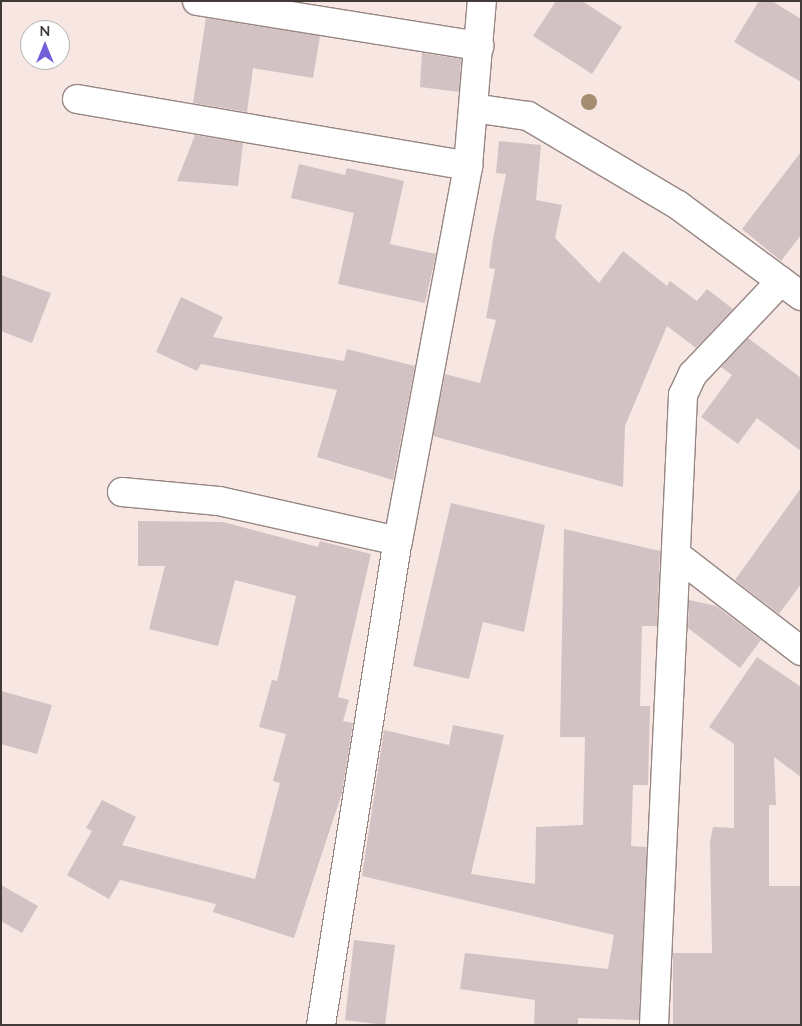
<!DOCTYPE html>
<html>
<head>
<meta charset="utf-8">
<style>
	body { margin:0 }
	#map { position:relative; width:802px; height:1026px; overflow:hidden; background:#f7e6e2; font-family:Lato,sans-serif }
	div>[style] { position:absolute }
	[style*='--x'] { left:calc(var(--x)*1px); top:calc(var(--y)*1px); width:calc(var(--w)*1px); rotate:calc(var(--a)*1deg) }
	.building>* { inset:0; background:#d3c2c3 }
	.roads { filter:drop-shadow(1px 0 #968682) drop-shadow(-1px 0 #968682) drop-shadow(0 1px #968682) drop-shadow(0 -1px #968682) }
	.street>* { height:28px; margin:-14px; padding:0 14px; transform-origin:14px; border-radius:14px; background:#fff }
	.trees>* { width:16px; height:16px; margin:-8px; border-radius:50%; background:#a38c6f }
	span { translate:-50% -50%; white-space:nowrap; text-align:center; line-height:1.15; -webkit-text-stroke:4px #fff; paint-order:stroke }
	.frame { position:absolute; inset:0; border:2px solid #413a39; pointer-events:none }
	.north { position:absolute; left:20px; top:20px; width:50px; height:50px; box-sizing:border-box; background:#fff; border:1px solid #b3b0b0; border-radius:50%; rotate:0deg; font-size:14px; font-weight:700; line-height:20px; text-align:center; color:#413a39 }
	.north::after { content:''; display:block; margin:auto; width:18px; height:22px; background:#735fd9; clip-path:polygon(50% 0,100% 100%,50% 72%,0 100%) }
</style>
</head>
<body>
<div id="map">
	<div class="building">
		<div style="clip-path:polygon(556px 1px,582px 1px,622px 27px,592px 74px,533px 36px)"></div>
		<div style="clip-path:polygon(759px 1px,772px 1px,801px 19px,801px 82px,734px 42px)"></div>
		<div style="clip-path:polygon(206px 18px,320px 36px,313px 78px,253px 68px,247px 112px,193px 103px)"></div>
		<div style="clip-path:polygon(422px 53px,461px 59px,459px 92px,420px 87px)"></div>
		<div style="clip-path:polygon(195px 135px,243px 143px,238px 186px,177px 181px)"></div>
		<div style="clip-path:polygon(499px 141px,541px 145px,536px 200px,562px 205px,555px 238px,599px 283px,623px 251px,667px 286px,670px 281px,697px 301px,707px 289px,733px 309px,696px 348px,667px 326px,625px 426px,623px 487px,433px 436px,445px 374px,480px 383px,496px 320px,486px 318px,495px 269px,489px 268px,493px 239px,506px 174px,496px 173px)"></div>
		<div style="clip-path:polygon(801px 152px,801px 235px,781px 261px,742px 229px)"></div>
		<div style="clip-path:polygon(299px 164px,345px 175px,347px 168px,404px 181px,390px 244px,436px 254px,425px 303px,338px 284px,354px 213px,291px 198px)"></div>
		<div style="clip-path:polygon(1px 275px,51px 293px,32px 343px,1px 331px)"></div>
		<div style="clip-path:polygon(181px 297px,223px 317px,213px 337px,344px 361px,347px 349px,415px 366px,393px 480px,317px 457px,337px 390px,201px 364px,197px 371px,156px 352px)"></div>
		<div style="clip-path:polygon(748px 338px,801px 378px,801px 451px,757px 418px,738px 444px,701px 417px,732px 375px,721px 367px)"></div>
		<div style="clip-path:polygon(801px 488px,801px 584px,779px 614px,735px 580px)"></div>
		<div style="clip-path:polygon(451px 503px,545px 525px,524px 632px,483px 622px,469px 679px,413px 666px)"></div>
		<div style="clip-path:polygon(138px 521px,223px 522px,318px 547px,320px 541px,371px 554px,338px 697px,349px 700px,343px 721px,353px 723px,342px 793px,294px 938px,213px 912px,216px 904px,120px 880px,109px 899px,67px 875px,92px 831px,86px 828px,102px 800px,136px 817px,122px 845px,255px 879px,280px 783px,273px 781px,286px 734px,259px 727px,272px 680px,277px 681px,296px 596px,235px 580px,218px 646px,149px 629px,165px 566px,138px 566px)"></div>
		<div style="clip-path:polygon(564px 529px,660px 551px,657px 626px,642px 626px,640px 706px,650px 706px,648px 785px,633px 785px,631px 846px,647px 847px,639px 1020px,578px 1018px,578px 1025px,534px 1025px,535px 1000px,460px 989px,465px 953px,608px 969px,614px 935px,362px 876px,384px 730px,449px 745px,453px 725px,504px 735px,471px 874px,535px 884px,536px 827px,583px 825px,585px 737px,560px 737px)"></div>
		<div style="clip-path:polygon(689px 600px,716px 606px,761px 640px,740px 668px,688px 628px)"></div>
		<div style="clip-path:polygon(757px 657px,801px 687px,801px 777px,774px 757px,776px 805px,769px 805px,769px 886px,801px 886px,801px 1025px,673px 1025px,673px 953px,712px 953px,710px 842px,713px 827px,734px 828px,734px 744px,709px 727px)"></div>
		<div style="clip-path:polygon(1px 691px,52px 705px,37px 754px,1px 744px)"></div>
		<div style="clip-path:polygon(1px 885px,38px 906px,22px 933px,1px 921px)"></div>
		<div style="clip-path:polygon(354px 940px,395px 945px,385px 1025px,345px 1020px)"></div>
	</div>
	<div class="roads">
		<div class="street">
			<div style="--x:197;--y:1;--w:286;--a:9.1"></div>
			<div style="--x:77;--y:99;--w:397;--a:9.7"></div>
			<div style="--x:473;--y:108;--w:56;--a:8.3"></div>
			<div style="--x:528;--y:116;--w:174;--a:30.7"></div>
			<div style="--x:678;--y:205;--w:153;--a:36.5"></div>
			<div style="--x:122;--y:492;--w:97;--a:5.3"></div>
			<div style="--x:219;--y:501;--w:183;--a:12.6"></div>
			<div style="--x:679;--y:557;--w:154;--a:37.6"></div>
			<div style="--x:321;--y:1025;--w:490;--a:-81"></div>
			<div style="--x:398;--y:541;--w:381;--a:-79.4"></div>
			<div style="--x:468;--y:166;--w:166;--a:-85.2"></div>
			<div style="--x:654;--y:1025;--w:631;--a:-87.36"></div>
			<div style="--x:683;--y:395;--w:23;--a:-65"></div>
			<div style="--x:693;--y:374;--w:128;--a:-46.6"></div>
		</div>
	</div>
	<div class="trees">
		<div style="left:589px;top:102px"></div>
	</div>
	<div class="frame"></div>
	<div class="north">N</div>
</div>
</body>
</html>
